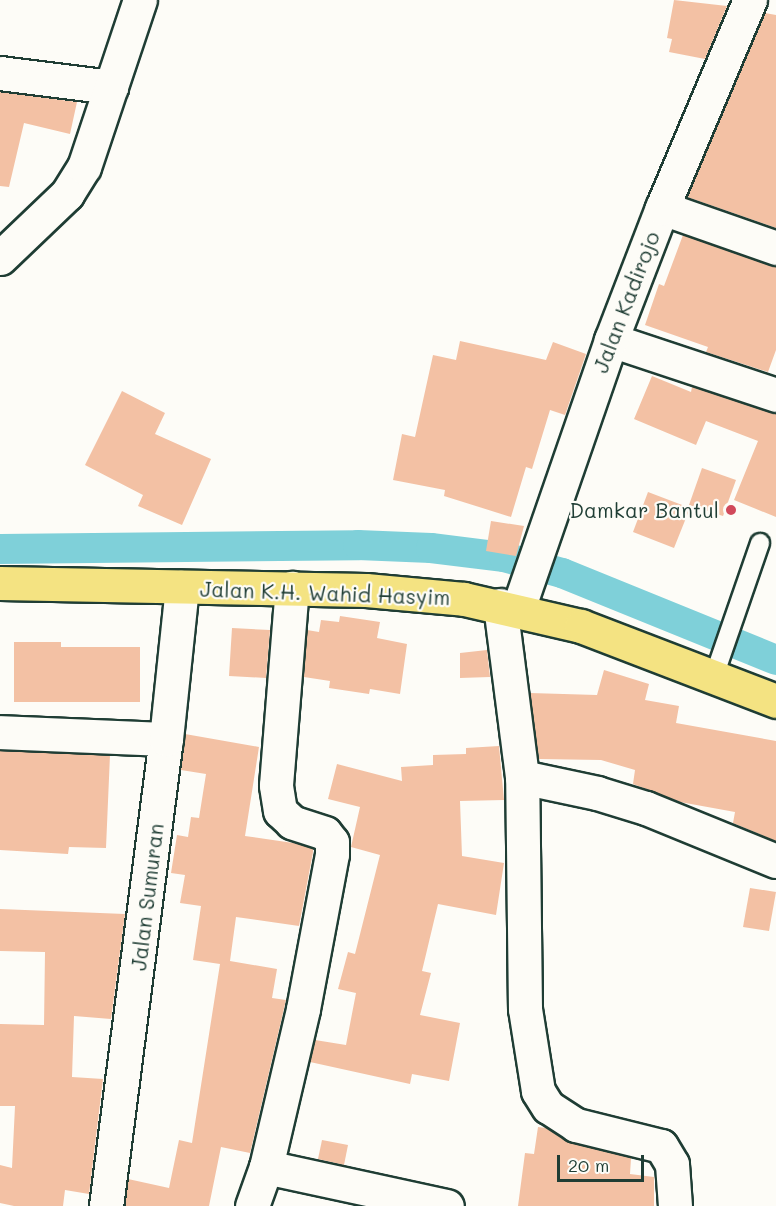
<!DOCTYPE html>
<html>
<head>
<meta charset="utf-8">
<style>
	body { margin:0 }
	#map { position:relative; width:776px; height:1206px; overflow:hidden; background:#fdfcf7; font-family:Mali,sans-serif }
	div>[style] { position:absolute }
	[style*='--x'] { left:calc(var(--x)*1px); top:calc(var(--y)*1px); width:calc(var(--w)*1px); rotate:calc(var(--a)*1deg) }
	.canal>* { height:30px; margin:-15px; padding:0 15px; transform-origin:15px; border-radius:15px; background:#7fd0d9 }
	.building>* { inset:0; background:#f3c1a4 }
	.roads { filter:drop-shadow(2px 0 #1f3d34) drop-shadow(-2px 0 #1f3d34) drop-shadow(0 2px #1f3d34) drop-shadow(0 -2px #1f3d34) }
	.lane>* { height:18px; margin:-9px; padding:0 9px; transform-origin:9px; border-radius:9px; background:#fdfcf7 }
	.street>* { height:33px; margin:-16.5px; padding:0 16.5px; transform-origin:16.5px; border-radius:16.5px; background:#fdfcf7 }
	.primary>* { height:33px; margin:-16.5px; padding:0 16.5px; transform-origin:16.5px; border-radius:16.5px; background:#f4e382 }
	.dots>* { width:16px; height:16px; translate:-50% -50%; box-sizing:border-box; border:3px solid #fdfcf7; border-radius:50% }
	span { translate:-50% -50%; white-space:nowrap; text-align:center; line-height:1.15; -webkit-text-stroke:4.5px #fdfcf7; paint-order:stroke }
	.street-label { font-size:21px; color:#1f3d34 }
	.poi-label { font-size:21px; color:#1f3d34 }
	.right { translate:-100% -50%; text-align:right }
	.scale { position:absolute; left:557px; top:1155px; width:87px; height:27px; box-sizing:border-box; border:3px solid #1f3d34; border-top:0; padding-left:8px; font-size:18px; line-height:21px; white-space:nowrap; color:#1f3d34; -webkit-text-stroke:4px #fdfcf7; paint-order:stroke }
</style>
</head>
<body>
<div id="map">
	<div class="canal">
		<div style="--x:0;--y:549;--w:358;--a:-0.6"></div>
		<div style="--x:358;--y:545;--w:73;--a:2.4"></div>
		<div style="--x:431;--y:548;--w:74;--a:7"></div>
		<div style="--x:504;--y:557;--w:60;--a:15.4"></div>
		<div style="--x:562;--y:573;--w:231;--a:22.1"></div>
	</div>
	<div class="building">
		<div style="clip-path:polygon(674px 0,727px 6px,705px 59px,669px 52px,672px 39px,667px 38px)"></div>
		<div style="clip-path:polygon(765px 13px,776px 15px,776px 228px,687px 197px)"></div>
		<div style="clip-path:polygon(0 92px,77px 102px,70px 134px,24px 123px,9px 187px,0 186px)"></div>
		<div style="clip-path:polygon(683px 235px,776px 266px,776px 350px,768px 372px,706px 352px,708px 347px,645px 325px,659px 284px,664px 286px)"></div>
		<div style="clip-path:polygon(460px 341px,546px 360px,553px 342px,586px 354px,565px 415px,550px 410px,532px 469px,526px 467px,511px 517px,444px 496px,445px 490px,393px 480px,402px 434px,415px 437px,433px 355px,456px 360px)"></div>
		<div style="clip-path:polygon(652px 376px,691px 392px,692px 387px,776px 413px,776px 517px,734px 500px,758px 441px,706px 421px,696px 445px,634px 419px)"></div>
		<div style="clip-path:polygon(122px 391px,165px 413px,155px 434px,211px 459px,182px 525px,138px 506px,143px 495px,85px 465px)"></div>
		<div style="clip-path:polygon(702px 468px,736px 480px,723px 516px,689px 505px)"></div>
		<div style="clip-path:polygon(648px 492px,690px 508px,674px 548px,633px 532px)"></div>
		<div style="clip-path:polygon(491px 521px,524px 526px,516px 556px,486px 551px)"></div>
		<div style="clip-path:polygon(340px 616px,380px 622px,377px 638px,407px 644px,400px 694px,370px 689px,369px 694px,329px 688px,330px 681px,304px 677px,307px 630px,319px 632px,321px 620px,339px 622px)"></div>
		<div style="clip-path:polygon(232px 628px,270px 630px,266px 678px,229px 676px)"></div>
		<div style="clip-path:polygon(14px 642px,61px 642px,61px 647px,140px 647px,140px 702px,14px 702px)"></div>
		<div style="clip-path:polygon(487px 650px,490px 677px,460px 678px,460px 653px)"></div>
		<div style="clip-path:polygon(604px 670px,649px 684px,645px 700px,679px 706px,676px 723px,776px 741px,776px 841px,733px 823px,735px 812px,680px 802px,633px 784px,635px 770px,601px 760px,539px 759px,530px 693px,597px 695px)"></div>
		<div style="clip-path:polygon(185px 734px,259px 747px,245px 836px,300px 844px,313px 849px,313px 852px,299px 926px,236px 917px,230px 961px,277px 969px,272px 998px,286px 1000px,250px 1153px,221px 1147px,209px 1206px,125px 1206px,128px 1179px,169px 1188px,179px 1140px,192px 1143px,220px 964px,193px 960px,201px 906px,180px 903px,185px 875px,171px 873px,177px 835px,188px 837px,191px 817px,199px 818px,206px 774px,181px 770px)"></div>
		<div style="clip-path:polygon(499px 746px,504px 800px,460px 801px,462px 856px,504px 863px,496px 915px,438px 904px,422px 971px,431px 973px,420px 1015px,460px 1023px,449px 1081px,412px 1074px,410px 1084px,310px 1062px,315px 1040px,346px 1045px,356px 993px,338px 989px,348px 952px,355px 954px,380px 855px,351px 847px,360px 807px,328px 799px,337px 764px,402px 781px,401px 767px,433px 765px,433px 755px,466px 754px,466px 748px)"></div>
		<div style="clip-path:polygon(0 751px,110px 755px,106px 848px,69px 847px,68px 854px,0 850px)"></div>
		<div style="clip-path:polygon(750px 888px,776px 892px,769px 931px,743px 927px)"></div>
		<div style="clip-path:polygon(0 909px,125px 914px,111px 1019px,74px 1016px,72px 1077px,103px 1079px,89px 1194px,65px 1190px,63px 1206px,14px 1206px,0 1203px,0 1165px,12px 1168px,15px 1106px,0 1106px,0 1024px,44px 1025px,45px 952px,0 951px)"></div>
		<div style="clip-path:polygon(538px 1127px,546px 1128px,572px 1143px,631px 1158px,630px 1174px,654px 1177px,654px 1206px,518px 1206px,525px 1153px,534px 1154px)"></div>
		<div style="clip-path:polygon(322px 1140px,348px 1145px,344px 1165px,318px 1159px)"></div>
	</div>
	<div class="roads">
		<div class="lane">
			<div style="--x:713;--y:679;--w:144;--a:-70.9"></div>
		</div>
		<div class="street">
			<div style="--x:0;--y:73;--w:112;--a:7.2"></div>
			<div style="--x:662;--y:208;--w:121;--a:19.3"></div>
			<div style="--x:0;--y:258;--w:93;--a:-43.7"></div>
			<div style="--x:67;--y:194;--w:32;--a:-58"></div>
			<div style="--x:84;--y:167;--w:176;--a:-71.5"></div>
			<div style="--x:611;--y:340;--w:174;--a:18.4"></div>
			<div style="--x:500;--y:605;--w:173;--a:82.7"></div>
			<div style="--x:518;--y:609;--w:285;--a:-70.9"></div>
			<div style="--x:611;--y:340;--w:142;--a:-68.9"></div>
			<div style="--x:662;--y:208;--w:226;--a:-67.1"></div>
			<div style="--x:0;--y:732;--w:166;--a:2.4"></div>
			<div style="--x:266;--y:1167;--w:185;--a:12.2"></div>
			<div style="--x:106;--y:1206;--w:471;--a:-82.7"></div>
			<div style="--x:166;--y:739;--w:153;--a:-84"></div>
			<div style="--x:252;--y:1206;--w:41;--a:-70.3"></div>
			<div style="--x:266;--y:1167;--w:162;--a:-76.8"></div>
			<div style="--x:303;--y:1009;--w:158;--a:-79.4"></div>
			<div style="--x:332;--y:854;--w:12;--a:-90"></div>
			<div style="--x:332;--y:842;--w:11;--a:-128"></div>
			<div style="--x:325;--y:833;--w:35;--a:-162"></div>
			<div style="--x:292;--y:822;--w:16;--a:-137"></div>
			<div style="--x:280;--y:811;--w:26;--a:-99"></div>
			<div style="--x:276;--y:785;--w:198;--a:-85.4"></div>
			<div style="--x:675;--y:1206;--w:42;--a:-94.1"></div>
			<div style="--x:672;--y:1164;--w:21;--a:-121"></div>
			<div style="--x:661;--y:1146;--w:88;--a:-166.1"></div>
			<div style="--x:576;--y:1125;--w:33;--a:-147"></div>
			<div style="--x:548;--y:1107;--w:19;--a:-122"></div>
			<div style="--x:538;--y:1091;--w:83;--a:-99"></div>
			<div style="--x:525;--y:1009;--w:232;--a:-90.7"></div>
			<div style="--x:522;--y:777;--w:77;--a:12"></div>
			<div style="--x:597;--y:793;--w:51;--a:17"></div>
			<div style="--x:646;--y:808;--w:140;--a:22.2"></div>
		</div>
		<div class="primary">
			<div style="--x:0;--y:583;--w:366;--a:1.1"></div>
			<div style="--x:366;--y:590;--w:98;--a:5.2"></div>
			<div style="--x:464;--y:599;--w:120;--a:13"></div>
			<div style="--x:581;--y:626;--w:209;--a:21"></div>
		</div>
	</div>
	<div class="dots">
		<div style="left:731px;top:510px;background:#d1495b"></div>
	</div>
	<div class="street-label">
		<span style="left:626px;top:302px;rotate:-69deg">Jalan Kadirojo</span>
		<span style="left:325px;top:593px;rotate:2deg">Jalan K.H. Wahid Hasyim</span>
		<span style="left:147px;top:897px;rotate:-83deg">Jalan Sumuran</span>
	</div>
	<div class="poi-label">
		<span class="right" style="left:719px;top:510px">Damkar Bantul</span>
	</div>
	<div class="scale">20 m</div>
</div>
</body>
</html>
